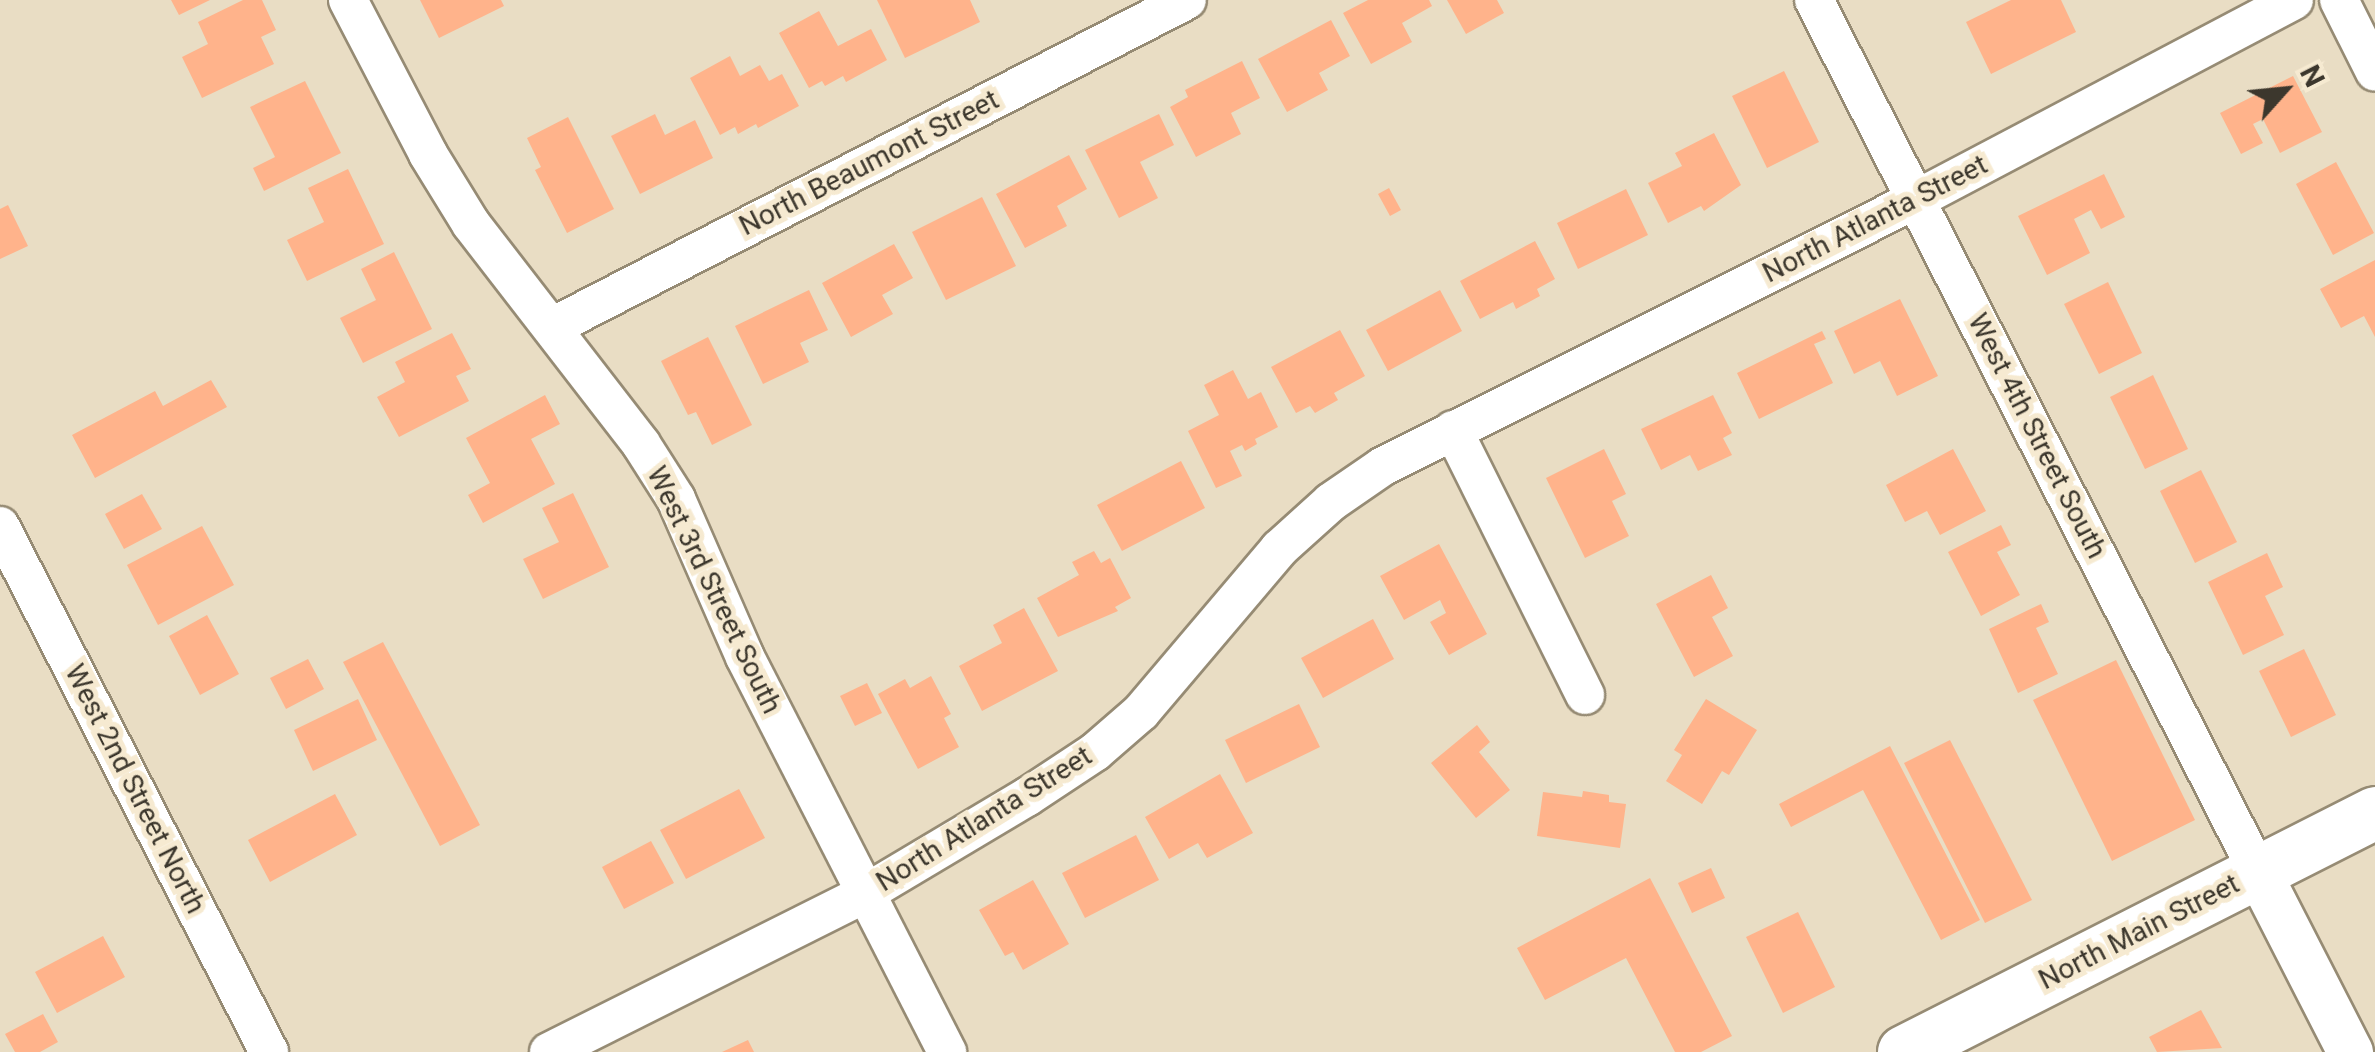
<!DOCTYPE html>
<html>
<head>
<meta charset="utf-8">
<style>
	body { margin:0 }
	#map { position:relative; width:2375px; height:1052px; overflow:hidden; background:#e9ddc4; font-family:Roboto,sans-serif }
	div>[style] { position:absolute }
	[style*='--x'] { left:calc(var(--x)*1px); top:calc(var(--y)*1px); width:calc(var(--w)*1px); rotate:calc(var(--a)*1deg) }
	.building>* { inset:0; background:#ffb38b }
	.roads { filter:drop-shadow(2px 0 #968b74) drop-shadow(-2px 0 #968b74) drop-shadow(0 2px #968b74) drop-shadow(0 -2px #968b74) }
	.minor>* { height:38px; margin:-19px; padding:0 19px; transform-origin:19px; border-radius:19px; background:#fff }
	.tertiary>* { height:45px; margin:-22.5px; padding:0 22.5px; transform-origin:22.5px; border-radius:22.5px; background:#fff }
	.secondary>* { height:52px; margin:-26px; padding:0 26px; transform-origin:26px; border-radius:26px; background:#fff }
	span { translate:-50% -50%; white-space:nowrap; text-align:center; line-height:1.15; -webkit-text-stroke:10px #f6ead1; paint-order:stroke }
	.street-label { font-size:28px; color:#3c372d }
	.north { position:absolute; left:2235px; top:40px; width:100px; height:100px; -webkit-text-stroke:8px #f6ead1; paint-order:stroke; rotate:63deg; font-size:28px; font-weight:700; line-height:40px; text-align:center; color:#3c372d }
	.north::after { content:''; display:block; margin:auto; width:35px; height:45px; background:#3c372d; clip-path:polygon(50% 0,100% 100%,50% 72%,0 100%) }
</style>
</head>
<body>
<div id="map">
	<div class="building">
		<div style="clip-path:polygon(171px 0,210px 0,179px 15px)"></div>
		<div style="clip-path:polygon(243px 0,262px 0,276px 30px,261px 37px,274px 64px,202px 98px,182px 57px,208px 44px,198px 22px)"></div>
		<div style="clip-path:polygon(420px 0,501px 0,504px 6px,439px 38px)"></div>
		<div style="clip-path:polygon(877px 0,970px 0,980px 22px,905px 58px)"></div>
		<div style="clip-path:polygon(1368px 0,1429px 0,1432px 6px,1402px 23px,1412px 42px,1371px 64px,1343px 13px)"></div>
		<div style="clip-path:polygon(1447px 0,1497px 0,1504px 13px,1466px 34px)"></div>
		<div style="clip-path:polygon(2011px 0,2061px 0,2076px 32px,1991px 74px,1966px 22px)"></div>
		<div style="clip-path:polygon(819px 11px,838px 46px,871px 29px,887px 60px,846px 82px,843px 76px,825px 86px,822px 81px,809px 88px,779px 33px)"></div>
		<div style="clip-path:polygon(1331px 20px,1350px 56px,1319px 73px,1328px 90px,1287px 112px,1258px 59px)"></div>
		<div style="clip-path:polygon(730px 56px,740px 76px,760px 65px,769px 81px,782px 74px,799px 106px,758px 128px,756px 124px,738px 134px,735px 127px,720px 135px,690px 78px)"></div>
		<div style="clip-path:polygon(1242px 61px,1260px 98px,1231px 113px,1241px 134px,1196px 157px,1170px 107px,1188px 97px,1185px 90px)"></div>
		<div style="clip-path:polygon(1784px 71px,1819px 142px,1767px 168px,1732px 96px)"></div>
		<div style="clip-path:polygon(2293px 76px,2322px 132px,2280px 153px,2263px 119px,2253px 124px,2263px 143px,2241px 154px,2220px 113px)"></div>
		<div style="clip-path:polygon(305px 81px,341px 153px,264px 191px,253px 168px,275px 157px,250px 107px)"></div>
		<div style="clip-path:polygon(655px 114px,665px 135px,695px 120px,713px 158px,640px 194px,611px 136px)"></div>
		<div style="clip-path:polygon(1159px 114px,1174px 145px,1140px 162px,1158px 198px,1119px 218px,1085px 150px)"></div>
		<div style="clip-path:polygon(568px 117px,614px 209px,567px 233px,535px 170px,541px 167px,527px 138px)"></div>
		<div style="clip-path:polygon(1714px 133px,1741px 185px,1704px 211px,1701px 206px,1668px 223px,1648px 183px,1682px 166px,1675px 153px)"></div>
		<div style="clip-path:polygon(1069px 155px,1087px 189px,1057px 206px,1067px 226px,1025px 248px,996px 194px)"></div>
		<div style="clip-path:polygon(2336px 162px,2374px 233px,2333px 255px,2296px 184px)"></div>
		<div style="clip-path:polygon(348px 169px,384px 244px,307px 281px,287px 240px,324px 222px,308px 188px)"></div>
		<div style="clip-path:polygon(2104px 174px,2125px 217px,2101px 229px,2091px 210px,2074px 219px,2090px 253px,2047px 275px,2018px 216px)"></div>
		<div style="clip-path:polygon(1389px 188px,1401px 210px,1390px 216px,1378px 194px)"></div>
		<div style="clip-path:polygon(1626px 189px,1648px 235px,1578px 269px,1557px 223px)"></div>
		<div style="clip-path:polygon(982px 197px,1016px 266px,946px 300px,912px 232px)"></div>
		<div style="clip-path:polygon(8px 205px,28px 246px,0 259px,0 209px)"></div>
		<div style="clip-path:polygon(1535px 241px,1555px 279px,1537px 289px,1540px 296px,1516px 309px,1513px 302px,1480px 319px,1460px 281px)"></div>
		<div style="clip-path:polygon(894px 244px,913px 278px,882px 295px,893px 314px,851px 337px,822px 283px)"></div>
		<div style="clip-path:polygon(394px 252px,432px 329px,363px 363px,340px 318px,376px 300px,361px 269px)"></div>
		<div style="clip-path:polygon(2375px 260px,2375px 337px,2364px 316px,2341px 328px,2320px 289px)"></div>
		<div style="clip-path:polygon(2108px 282px,2142px 353px,2099px 374px,2064px 304px)"></div>
		<div style="clip-path:polygon(809px 290px,828px 330px,800px 343px,809px 362px,763px 384px,735px 326px)"></div>
		<div style="clip-path:polygon(1440px 290px,1462px 331px,1388px 371px,1366px 330px)"></div>
		<div style="clip-path:polygon(1900px 299px,1938px 376px,1897px 396px,1880px 361px,1854px 374px,1834px 331px)"></div>
		<div style="clip-path:polygon(1340px 330px,1365px 376px,1334px 393px,1338px 400px,1315px 413px,1310px 406px,1296px 413px,1271px 367px)"></div>
		<div style="clip-path:polygon(1822px 331px,1826px 339px,1814px 344px,1833px 383px,1759px 419px,1737px 373px)"></div>
		<div style="clip-path:polygon(452px 333px,471px 369px,456px 376px,469px 401px,399px 437px,377px 397px,405px 382px,395px 362px)"></div>
		<div style="clip-path:polygon(708px 337px,752px 425px,712px 445px,696px 412px,688px 415px,661px 361px)"></div>
		<div style="clip-path:polygon(1233px 370px,1248px 399px,1261px 392px,1278px 427px,1255px 439px,1257px 444px,1245px 451px,1242px 445px,1230px 451px,1242px 476px,1216px 488px,1188px 431px,1219px 415px,1204px 385px)"></div>
		<div style="clip-path:polygon(2153px 375px,2188px 449px,2145px 469px,2110px 397px)"></div>
		<div style="clip-path:polygon(211px 380px,227px 407px,95px 478px,72px 435px,155px 391px,163px 406px)"></div>
		<div style="clip-path:polygon(545px 395px,560px 424px,531px 439px,555px 484px,483px 523px,468px 495px,490px 483px,466px 438px)"></div>
		<div style="clip-path:polygon(1713px 395px,1732px 433px,1723px 438px,1732px 455px,1698px 471px,1690px 455px,1661px 470px,1641px 429px)"></div>
		<div style="clip-path:polygon(1604px 449px,1626px 494px,1612px 501px,1629px 536px,1585px 558px,1546px 478px)"></div>
		<div style="clip-path:polygon(1953px 449px,1986px 511px,1940px 535px,1927px 511px,1905px 522px,1886px 485px)"></div>
		<div style="clip-path:polygon(1181px 461px,1205px 508px,1122px 551px,1097px 505px)"></div>
		<div style="clip-path:polygon(2201px 470px,2237px 542px,2195px 563px,2160px 491px)"></div>
		<div style="clip-path:polygon(573px 493px,609px 567px,543px 599px,523px 559px,559px 542px,542px 508px)"></div>
		<div style="clip-path:polygon(142px 494px,162px 529px,124px 549px,105px 514px)"></div>
		<div style="clip-path:polygon(2001px 525px,2011px 545px,1997px 552px,2020px 595px,1981px 616px,1948px 552px)"></div>
		<div style="clip-path:polygon(202px 526px,234px 585px,158px 625px,127px 565px)"></div>
		<div style="clip-path:polygon(1439px 544px,1487px 634px,1449px 655px,1430px 622px,1446px 613px,1440px 600px,1404px 620px,1380px 576px)"></div>
		<div style="clip-path:polygon(1094px 551px,1101px 563px,1110px 558px,1131px 598px,1115px 607px,1118px 611px,1058px 637px,1037px 598px,1079px 575px,1072px 562px)"></div>
		<div style="clip-path:polygon(2267px 553px,2283px 587px,2265px 596px,2284px 635px,2243px 655px,2208px 582px)"></div>
		<div style="clip-path:polygon(1711px 575px,1728px 608px,1712px 617px,1733px 656px,1694px 677px,1656px 604px)"></div>
		<div style="clip-path:polygon(2041px 604px,2049px 622px,2036px 628px,2058px 674px,2018px 693px,1989px 629px)"></div>
		<div style="clip-path:polygon(1024px 608px,1058px 671px,982px 711px,959px 666px,1002px 643px,993px 625px)"></div>
		<div style="clip-path:polygon(207px 615px,239px 674px,200px 695px,169px 636px)"></div>
		<div style="clip-path:polygon(1373px 619px,1394px 659px,1323px 698px,1301px 658px)"></div>
		<div style="clip-path:polygon(383px 642px,480px 825px,440px 846px,343px 662px)"></div>
		<div style="clip-path:polygon(2304px 649px,2336px 715px,2291px 737px,2259px 671px)"></div>
		<div style="clip-path:polygon(308px 659px,324px 689px,286px 709px,270px 678px)"></div>
		<div style="clip-path:polygon(2116px 660px,2195px 820px,2112px 861px,2033px 700px)"></div>
		<div style="clip-path:polygon(931px 676px,951px 714px,944px 718px,959px 747px,918px 769px,878px 694px,905px 679px,910px 688px)"></div>
		<div style="clip-path:polygon(867px 683px,882px 713px,855px 726px,840px 696px)"></div>
		<div style="clip-path:polygon(358px 699px,377px 740px,313px 771px,294px 730px)"></div>
		<div style="clip-path:polygon(1706px 699px,1757px 730px,1729px 775px,1722px 771px,1702px 804px,1666px 781px,1682px 755px,1674px 750px)"></div>
		<div style="clip-path:polygon(1299px 704px,1320px 747px,1246px 783px,1225px 740px)"></div>
		<div style="clip-path:polygon(1477px 725px,1490px 742px,1479px 752px,1510px 790px,1476px 818px,1431px 763px)"></div>
		<div style="clip-path:polygon(1950px 740px,2032px 900px,1985px 923px,1904px 763px)"></div>
		<div style="clip-path:polygon(1890px 746px,1980px 920px,1941px 940px,1863px 790px,1791px 827px,1779px 804px)"></div>
		<div style="clip-path:polygon(1220px 774px,1253px 833px,1207px 858px,1198px 843px,1169px 859px,1145px 817px)"></div>
		<div style="clip-path:polygon(739px 789px,765px 838px,686px 879px,660px 830px)"></div>
		<div style="clip-path:polygon(1583px 791px,1609px 795px,1609px 802px,1626px 804px,1620px 848px,1537px 836px,1543px 792px,1582px 797px)"></div>
		<div style="clip-path:polygon(335px 794px,357px 835px,270px 882px,248px 840px)"></div>
		<div style="clip-path:polygon(1136px 835px,1159px 880px,1085px 918px,1062px 873px)"></div>
		<div style="clip-path:polygon(651px 841px,674px 883px,624px 909px,602px 867px)"></div>
		<div style="clip-path:polygon(1711px 868px,1725px 898px,1692px 913px,1678px 883px)"></div>
		<div style="clip-path:polygon(1650px 878px,1732px 1036px,1701px 1052px,1675px 1052px,1626px 958px,1545px 1000px,1517px 948px)"></div>
		<div style="clip-path:polygon(1033px 880px,1069px 944px,1023px 970px,1013px 952px,1005px 956px,979px 910px)"></div>
		<div style="clip-path:polygon(1798px 912px,1835px 987px,1783px 1013px,1746px 937px)"></div>
		<div style="clip-path:polygon(103px 936px,125px 977px,57px 1013px,35px 972px)"></div>
		<div style="clip-path:polygon(2201px 1010px,2222px 1048px,2157px 1052px,2149px 1037px)"></div>
		<div style="clip-path:polygon(43px 1014px,58px 1042px,40px 1052px,15px 1052px,5px 1034px)"></div>
		<div style="clip-path:polygon(748px 1040px,754px 1052px,722px 1052px)"></div>
	</div>
	<div class="roads">
		<div class="minor">
			<div style="--x:348;--y:0;--w:174;--a:62.5"></div>
			<div style="--x:428;--y:154;--w:82;--a:58.4"></div>
			<div style="--x:471;--y:224;--w:278;--a:52.3"></div>
			<div style="--x:641;--y:444;--w:65;--a:57.5"></div>
			<div style="--x:676;--y:499;--w:172;--a:66.4"></div>
			<div style="--x:745;--y:657;--w:444;--a:62.9"></div>
			<div style="--x:1814;--y:0;--w:979;--a:63.02"></div>
			<div style="--x:2339;--y:0;--w:80;--a:63.4"></div>
			<div style="--x:552;--y:327;--w:714;--a:-27.25"></div>
			<div style="--x:1453;--y:430;--w:296;--a:63.5"></div>
			<div style="--x:0;--y:526;--w:591;--a:62.91"></div>
			<div style="--x:549;--y:1052;--w:352;--a:-26.6"></div>
			<div style="--x:864;--y:894;--w:190;--a:-30.8"></div>
			<div style="--x:1027;--y:797;--w:82;--a:-33.5"></div>
			<div style="--x:1095;--y:752;--w:61;--a:-41"></div>
			<div style="--x:1141;--y:712;--w:214;--a:-49.7"></div>
			<div style="--x:1279;--y:549;--w:70;--a:-42.1"></div>
			<div style="--x:1331;--y:502;--w:62;--a:-34.5"></div>
			<div style="--x:1382;--y:467;--w:598;--a:-26.61"></div>
			<div style="--x:1917;--y:199;--w:426;--a:-27.8"></div>
		</div>
		<div class="tertiary">
			<div style="--x:2258;--y:872;--w:202;--a:62.9"></div>
		</div>
		<div class="secondary">
			<div style="--x:1904;--y:1052;--w:528;--a:-26.9"></div>
		</div>
	</div>
	<div class="street-label">
		<span style="left:869px;top:163px;rotate:-27deg">North Beaumont Street</span>
		<span style="left:1875px;top:219px;rotate:-27deg">North Atlanta Street</span>
		<span style="left:2037px;top:436px;rotate:63deg">West 4th Street South</span>
		<span style="left:714px;top:590px;rotate:64deg">West 3rd Street South</span>
		<span style="left:135px;top:789px;rotate:63deg">West 2nd Street North</span>
		<span style="left:984px;top:819px;rotate:-32deg">North Atlanta Street</span>
		<span style="left:2139px;top:932px;rotate:-27deg">North Main Street</span>
	</div>
	<div class="north">N</div>
</div>
</body>
</html>
